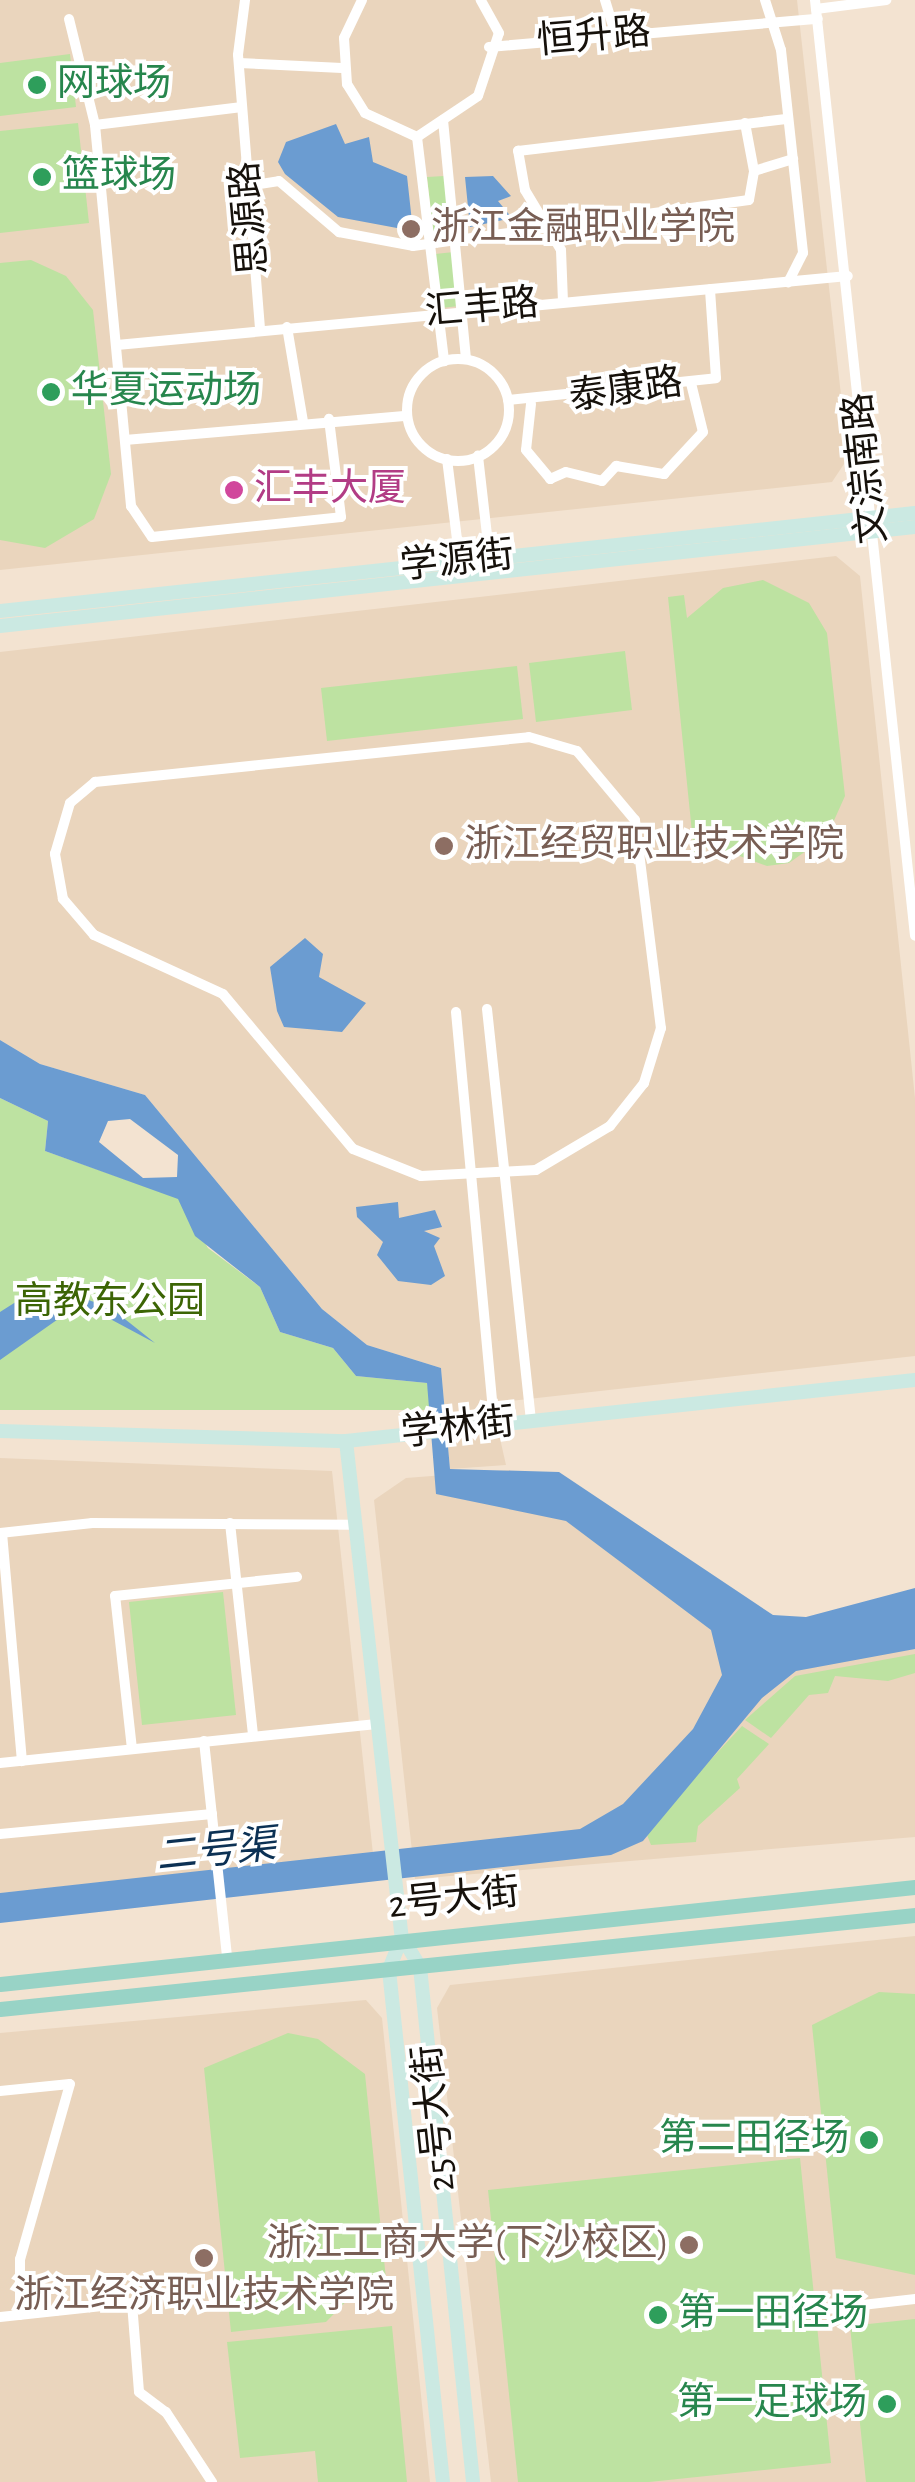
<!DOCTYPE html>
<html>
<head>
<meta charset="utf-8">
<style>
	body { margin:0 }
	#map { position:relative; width:915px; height:2482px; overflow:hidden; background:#f3e3d1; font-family:"Alegreya Sans","Noto Sans SC",sans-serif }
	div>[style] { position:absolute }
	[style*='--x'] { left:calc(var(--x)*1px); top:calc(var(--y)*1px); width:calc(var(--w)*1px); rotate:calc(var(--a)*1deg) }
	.built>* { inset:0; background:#ead5bd }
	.green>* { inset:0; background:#bde2a1 }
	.water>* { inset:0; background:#6b9cd1 }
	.minor>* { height:10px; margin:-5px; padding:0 5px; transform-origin:5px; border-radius:5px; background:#fff }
	.minor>.ring { margin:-5px; padding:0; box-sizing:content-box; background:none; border:10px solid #fff; border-radius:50% }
	.secondary>* { height:14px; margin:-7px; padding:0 7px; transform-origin:7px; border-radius:7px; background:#cbe9e2 }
	.primary>* { height:15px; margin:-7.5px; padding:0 7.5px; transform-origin:7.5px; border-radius:7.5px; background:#98d3c6 }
	.dots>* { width:28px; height:28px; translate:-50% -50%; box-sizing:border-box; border:5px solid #fff; border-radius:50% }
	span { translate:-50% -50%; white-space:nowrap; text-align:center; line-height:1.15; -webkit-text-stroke:8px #fff; paint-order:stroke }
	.street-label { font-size:38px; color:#16110b }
	.leisure-label { font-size:38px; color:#27864d }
	.left { translate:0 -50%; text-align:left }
	.right { translate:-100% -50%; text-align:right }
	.education-label { font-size:38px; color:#785e54 }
	.hotel-label { font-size:38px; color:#b23c85 }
	.park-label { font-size:38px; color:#3c6505 }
	.water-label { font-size:40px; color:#0c3154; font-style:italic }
</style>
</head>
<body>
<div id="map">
	<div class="built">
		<div style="clip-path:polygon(0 0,797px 0,848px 458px,832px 482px,0 570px)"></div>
		<div style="clip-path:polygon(836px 556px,860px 576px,915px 1098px,915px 1356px,492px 1403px,506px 1465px,450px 1469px,441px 1368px,367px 1345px,322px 1309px,145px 1095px,40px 1064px,0 1040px,0 652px)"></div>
		<div style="clip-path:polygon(0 1458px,332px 1471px,373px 1854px,0 1893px)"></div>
		<div style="clip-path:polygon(509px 1470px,733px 1629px,915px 1613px,915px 1837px,415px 1879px,374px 1500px,406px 1478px)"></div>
		<div style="clip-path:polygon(915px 1936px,915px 2482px,491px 2482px,437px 2008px,450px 1985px)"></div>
		<div style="clip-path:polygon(366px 2000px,382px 2018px,430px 2482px,0 2482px,0 2033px)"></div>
	</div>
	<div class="green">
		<div style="clip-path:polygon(70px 54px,76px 107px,0 116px,0 63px)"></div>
		<div style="clip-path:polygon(78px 123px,89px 223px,0 233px,0 131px)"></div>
		<div style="clip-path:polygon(444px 176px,450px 229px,433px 231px,427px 177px)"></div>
		<div style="clip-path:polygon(454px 252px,459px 306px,441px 308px,435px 254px)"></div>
		<div style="clip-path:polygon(31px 260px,66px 276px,93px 310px,111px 474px,94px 519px,45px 548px,0 540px,0 263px)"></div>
		<div style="clip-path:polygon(763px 580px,809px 603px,827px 633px,845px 796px,827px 836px,789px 863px,767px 866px,713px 846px,694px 852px,668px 597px,684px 595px,687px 618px,723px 588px)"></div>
		<div style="clip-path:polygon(625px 651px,632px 710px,536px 722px,529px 663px)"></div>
		<div style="clip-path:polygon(517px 666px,523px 719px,327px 741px,321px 688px)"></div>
		<div style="clip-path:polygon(0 1098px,48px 1121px,45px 1151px,178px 1198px,208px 1248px,260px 1287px,280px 1332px,333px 1348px,356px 1376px,427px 1383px,432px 1410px,0 1410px)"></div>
		<div style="clip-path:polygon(223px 1592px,236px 1715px,142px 1725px,129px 1602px)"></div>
		<div style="clip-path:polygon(915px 1654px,915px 1673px,888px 1681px,835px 1676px,828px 1693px,809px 1695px,771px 1738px,745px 1720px,795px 1676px)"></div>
		<div style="clip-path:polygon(742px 1726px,769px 1744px,737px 1779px,740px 1788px,698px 1826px,696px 1842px,651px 1845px,647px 1835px,665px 1809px)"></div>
		<div style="clip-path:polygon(879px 1992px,915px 1994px,915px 2275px,836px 2258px,812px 2025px)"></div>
		<div style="clip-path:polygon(288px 2033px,318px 2039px,365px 2074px,386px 2279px,365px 2282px,326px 2322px,231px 2332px,204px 2068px)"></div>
		<div style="clip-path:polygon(800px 2158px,831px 2463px,649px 2482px,518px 2482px,488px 2190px)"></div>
		<div style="clip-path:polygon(915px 2319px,915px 2482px,866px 2482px,850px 2326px)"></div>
		<div style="clip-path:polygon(392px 2326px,407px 2482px,318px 2482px,315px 2451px,240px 2458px,227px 2342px)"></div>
	</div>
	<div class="water">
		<div style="clip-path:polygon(336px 124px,345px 144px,369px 137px,373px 162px,407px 176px,413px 231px,338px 217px,285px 174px,278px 162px,286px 142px)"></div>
		<div style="clip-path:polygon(493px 176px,511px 196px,498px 201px,512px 218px,470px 227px,465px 177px)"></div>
		<div style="clip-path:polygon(305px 938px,323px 954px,319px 977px,366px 1003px,342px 1032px,284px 1027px,277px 1011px,270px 967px)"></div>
		<div style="clip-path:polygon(evenodd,0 1040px,40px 1064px,145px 1095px,322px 1309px,367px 1345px,441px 1368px,450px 1469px,559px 1472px,773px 1615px,806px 1617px,915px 1588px,915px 1649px,796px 1671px,762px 1698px,643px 1841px,611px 1855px,0 1923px,0 1893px,580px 1829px,623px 1804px,693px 1729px,722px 1675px,711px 1630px,566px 1521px,436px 1494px,427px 1383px,356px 1376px,333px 1348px,280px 1332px,260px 1287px,195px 1236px,178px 1199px,45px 1151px,48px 1121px,0 1098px,0 1040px,130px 1119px,178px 1155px,177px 1177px,143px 1178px,99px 1142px,108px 1121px,130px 1119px)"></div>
		<div style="clip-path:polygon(398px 1202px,399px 1218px,435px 1210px,442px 1227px,424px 1231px,440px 1238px,434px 1246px,445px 1276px,431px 1285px,398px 1281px,377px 1255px,383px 1242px,357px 1217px,356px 1207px)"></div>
		<div style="clip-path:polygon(66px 1292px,111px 1308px,155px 1343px,99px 1313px,71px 1310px,0 1360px,0 1312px,22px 1298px,33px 1313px)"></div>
	</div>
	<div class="minor">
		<div style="--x:245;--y:0;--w:55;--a:97.3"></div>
		<div style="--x:238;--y:55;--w:275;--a:85.4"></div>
		<div style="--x:362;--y:0;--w:42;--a:115.3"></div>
		<div style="--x:344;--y:38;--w:46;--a:86.3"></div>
		<div style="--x:347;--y:84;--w:34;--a:58"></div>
		<div style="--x:365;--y:113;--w:57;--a:24.8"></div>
		<div style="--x:417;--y:137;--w:73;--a:-33.9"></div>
		<div style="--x:478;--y:96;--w:66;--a:-71.6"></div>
		<div style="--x:499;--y:33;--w:38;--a:-119"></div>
		<div style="--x:605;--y:0;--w:38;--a:73"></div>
		<div style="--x:765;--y:0;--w:52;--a:72.3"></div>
		<div style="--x:781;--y:50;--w:204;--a:83.8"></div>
		<div style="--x:803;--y:253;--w:33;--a:117"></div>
		<div style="--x:815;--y:0;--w:941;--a:83.9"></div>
		<div style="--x:816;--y:9;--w:71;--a:-7.3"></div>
		<div style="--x:69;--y:19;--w:109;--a:76.2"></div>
		<div style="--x:95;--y:125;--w:383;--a:84.6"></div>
		<div style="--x:131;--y:506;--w:37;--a:56"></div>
		<div style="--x:152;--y:537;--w:190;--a:-6"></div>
		<div style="--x:341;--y:517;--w:99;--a:-97"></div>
		<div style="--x:489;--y:47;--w:330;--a:-4.9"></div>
		<div style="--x:239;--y:63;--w:103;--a:2.8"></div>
		<div style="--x:443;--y:120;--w:238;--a:84.5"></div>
		<div style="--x:745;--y:123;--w:49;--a:79.4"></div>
		<div style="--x:95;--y:125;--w:148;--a:-7"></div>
		<div style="--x:417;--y:137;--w:226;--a:83.1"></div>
		<div style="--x:248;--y:186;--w:31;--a:-9"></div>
		<div style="--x:279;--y:181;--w:79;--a:40.4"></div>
		<div style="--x:339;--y:232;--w:75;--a:10.7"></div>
		<div style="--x:413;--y:246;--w:339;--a:-7.8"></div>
		<div style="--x:749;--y:200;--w:29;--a:-80"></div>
		<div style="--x:754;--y:171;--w:41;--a:-17.1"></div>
		<div style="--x:563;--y:302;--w:52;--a:-92.2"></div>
		<div style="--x:561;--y:250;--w:70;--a:-121"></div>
		<div style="--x:525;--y:190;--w:40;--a:-100"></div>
		<div style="--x:518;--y:151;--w:272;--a:-6.8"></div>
		<div style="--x:287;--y:327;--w:96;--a:80.4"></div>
		<div style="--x:117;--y:345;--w:734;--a:-5.39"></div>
		<div class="ring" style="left:407px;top:359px;width:92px;height:92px"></div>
		<div style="--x:508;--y:400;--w:209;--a:-6"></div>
		<div style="--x:716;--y:378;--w:89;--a:-93.9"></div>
		<div style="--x:531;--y:404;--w:46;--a:96.2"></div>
		<div style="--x:526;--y:450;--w:38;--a:50"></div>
		<div style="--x:550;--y:479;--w:17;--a:-24"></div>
		<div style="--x:566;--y:472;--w:37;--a:14"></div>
		<div style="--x:602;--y:481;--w:21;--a:-47"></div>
		<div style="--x:616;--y:466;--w:49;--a:9.5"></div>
		<div style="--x:664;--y:474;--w:57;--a:-47.1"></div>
		<div style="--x:703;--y:432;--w:50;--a:-103.8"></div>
		<div style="--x:125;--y:440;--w:283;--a:-4.9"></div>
		<div style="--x:447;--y:459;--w:81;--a:82.9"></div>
		<div style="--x:457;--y:539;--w:30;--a:45"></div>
		<div style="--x:478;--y:560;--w:27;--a:-70"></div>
		<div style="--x:487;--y:535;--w:80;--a:-96.5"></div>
		<div style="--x:529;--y:737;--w:50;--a:16.3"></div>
		<div style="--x:577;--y:751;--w:90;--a:50"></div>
		<div style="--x:635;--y:820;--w:210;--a:82.9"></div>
		<div style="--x:661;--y:1028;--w:58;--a:107.2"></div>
		<div style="--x:644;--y:1083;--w:55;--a:128.3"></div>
		<div style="--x:610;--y:1126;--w:86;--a:149.3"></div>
		<div style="--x:536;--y:1170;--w:115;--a:177"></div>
		<div style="--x:421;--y:1176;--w:73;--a:-158.3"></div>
		<div style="--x:353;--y:1149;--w:202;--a:-130"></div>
		<div style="--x:223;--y:994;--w:142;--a:-155.4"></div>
		<div style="--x:94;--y:935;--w:48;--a:-130.7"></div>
		<div style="--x:63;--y:899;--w:46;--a:-100.1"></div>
		<div style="--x:55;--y:854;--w:53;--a:-73.6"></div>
		<div style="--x:70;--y:803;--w:33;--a:-40"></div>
		<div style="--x:95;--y:782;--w:436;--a:-5.9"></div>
		<div style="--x:487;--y:1009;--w:414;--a:83.9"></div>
		<div style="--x:456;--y:1012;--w:415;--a:84.7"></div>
		<div style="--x:230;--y:1523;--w:214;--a:83.8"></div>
		<div style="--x:0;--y:1533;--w:93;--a:-6.2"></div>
		<div style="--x:92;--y:1523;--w:263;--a:0.4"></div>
		<div style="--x:2;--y:1533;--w:229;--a:85"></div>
		<div style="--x:204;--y:1741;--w:217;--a:83.9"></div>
		<div style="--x:132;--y:1749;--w:154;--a:-96.3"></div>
		<div style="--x:115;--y:1596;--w:183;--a:-6"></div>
		<div style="--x:0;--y:1763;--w:381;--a:-5.9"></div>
		<div style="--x:0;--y:1834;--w:213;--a:-5.4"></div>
		<div style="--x:0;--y:2091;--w:70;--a:-5.7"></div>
		<div style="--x:70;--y:2084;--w:182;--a:105.9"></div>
		<div style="--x:20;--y:2259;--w:56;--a:90"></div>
		<div style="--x:827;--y:2309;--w:89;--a:-6.5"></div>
		<div style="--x:0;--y:2317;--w:133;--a:-6.1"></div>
		<div style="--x:132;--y:2303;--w:89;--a:85.5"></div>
		<div style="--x:139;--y:2392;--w:34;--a:37"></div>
		<div style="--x:166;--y:2412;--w:84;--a:56.7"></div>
	</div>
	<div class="secondary">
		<div style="--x:0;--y:611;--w:920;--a:-6.11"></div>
		<div style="--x:0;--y:626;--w:920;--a:-6.18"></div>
		<div style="--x:0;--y:1431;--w:346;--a:1.7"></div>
		<div style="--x:346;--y:1441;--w:572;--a:-6.12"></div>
		<div style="--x:346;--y:1441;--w:499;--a:83.6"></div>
		<div style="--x:402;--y:1937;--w:35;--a:59"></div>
		<div style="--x:420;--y:1967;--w:518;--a:84.12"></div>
		<div style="--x:402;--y:1937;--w:35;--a:112"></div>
		<div style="--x:389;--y:1970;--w:515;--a:83.98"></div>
	</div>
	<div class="primary">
		<div style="--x:0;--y:1984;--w:920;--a:-6.05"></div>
		<div style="--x:0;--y:2009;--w:920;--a:-5.87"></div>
	</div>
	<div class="dots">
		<div style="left:37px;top:85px;background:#2e9e5b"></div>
		<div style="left:42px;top:177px;background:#2e9e5b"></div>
		<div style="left:411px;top:229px;background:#8d6e63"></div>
		<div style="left:51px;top:392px;background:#2e9e5b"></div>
		<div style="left:234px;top:490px;background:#d1479c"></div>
		<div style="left:444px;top:846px;background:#8d6e63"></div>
		<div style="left:869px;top:2140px;background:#2e9e5b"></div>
		<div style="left:689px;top:2245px;background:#8d6e63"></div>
		<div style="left:204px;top:2258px;background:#8d6e63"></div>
		<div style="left:658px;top:2315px;background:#2e9e5b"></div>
		<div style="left:887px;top:2404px;background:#2e9e5b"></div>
	</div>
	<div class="street-label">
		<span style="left:594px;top:38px;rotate:-5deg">恒升路</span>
		<span style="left:251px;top:218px;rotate:-95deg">思源路</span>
		<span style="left:482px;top:309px;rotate:-5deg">汇丰路</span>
		<span style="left:626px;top:391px;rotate:-8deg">泰康路</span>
		<span style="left:867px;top:468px;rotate:-96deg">文淙南路</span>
		<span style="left:457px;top:562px;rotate:-6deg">学源街</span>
		<span style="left:458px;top:1429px;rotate:-6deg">学林街</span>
		<span style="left:454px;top:1900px;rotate:-6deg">2号大街</span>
		<span style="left:436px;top:2118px;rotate:-96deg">25号大街</span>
	</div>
	<div class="leisure-label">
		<span class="left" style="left:57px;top:85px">网球场</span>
		<span class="left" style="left:62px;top:177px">篮球场</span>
		<span class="left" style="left:71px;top:392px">华夏运动场</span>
		<span class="right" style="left:849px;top:2140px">第二田径场</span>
		<span class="left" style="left:678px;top:2315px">第一田径场</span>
		<span class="right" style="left:867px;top:2404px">第一足球场</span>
	</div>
	<div class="education-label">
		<span class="left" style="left:431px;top:229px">浙江金融职业学院</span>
		<span class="left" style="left:464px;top:846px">浙江经贸职业技术学院</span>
		<span class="right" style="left:669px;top:2245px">浙江工商大学(下沙校区)</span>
		<span style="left:204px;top:2297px">浙江经济职业技术学院</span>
	</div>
	<div class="hotel-label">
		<span class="left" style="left:254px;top:490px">汇丰大厦</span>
	</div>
	<div class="park-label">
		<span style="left:110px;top:1303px">高教东公园</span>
	</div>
	<div class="water-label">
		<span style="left:216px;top:1851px;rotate:-6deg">二号渠</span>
	</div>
</div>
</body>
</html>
